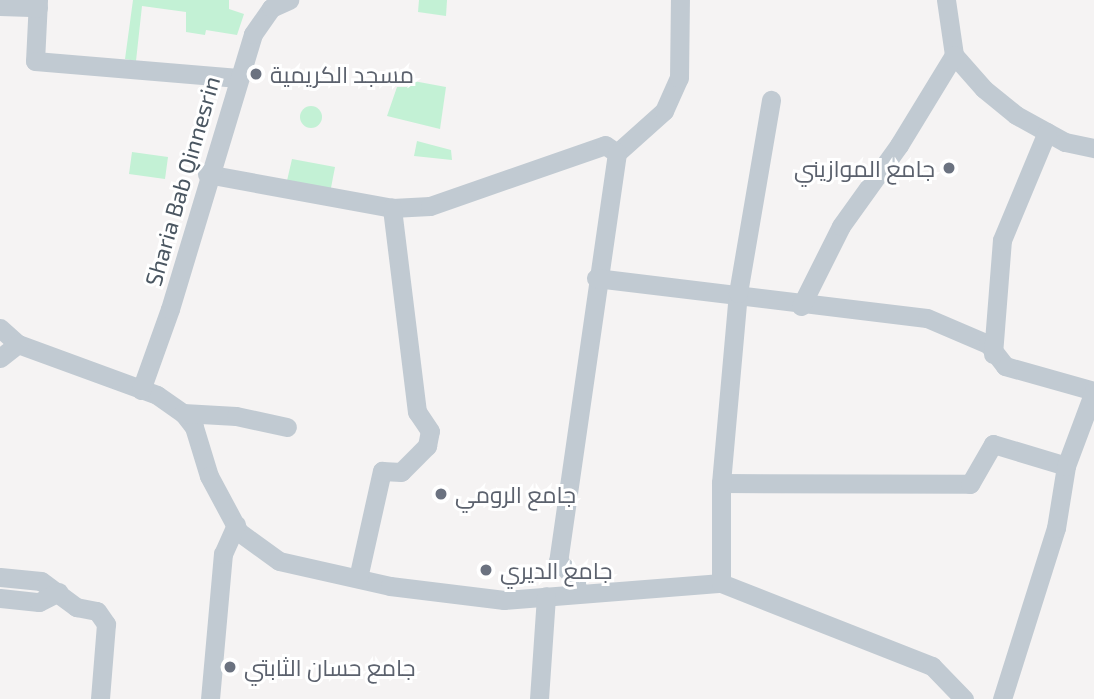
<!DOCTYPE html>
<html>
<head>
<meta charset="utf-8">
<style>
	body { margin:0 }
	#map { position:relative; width:1094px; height:699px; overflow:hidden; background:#f5f3f3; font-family:"Exo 2",Cairo,sans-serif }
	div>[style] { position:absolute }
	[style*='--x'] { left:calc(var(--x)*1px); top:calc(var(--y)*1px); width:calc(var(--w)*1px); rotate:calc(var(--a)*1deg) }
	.green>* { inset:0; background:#c3f1d5 }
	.round { border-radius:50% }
	.street>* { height:19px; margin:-9.5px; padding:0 9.5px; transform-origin:9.5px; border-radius:9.5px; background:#c1cad2 }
	.dots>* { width:19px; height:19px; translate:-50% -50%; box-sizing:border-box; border:4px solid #fff; border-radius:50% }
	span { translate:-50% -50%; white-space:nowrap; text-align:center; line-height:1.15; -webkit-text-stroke:6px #fff; paint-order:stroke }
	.worship-label { font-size:23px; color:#5b616d }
	.left { translate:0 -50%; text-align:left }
	.right { translate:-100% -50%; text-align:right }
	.street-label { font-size:23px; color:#4a5661 }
</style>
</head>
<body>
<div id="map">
	<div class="green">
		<div style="clip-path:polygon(133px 0,229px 0,229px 9px,244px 14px,237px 35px,206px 30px,205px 35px,186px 32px,186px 12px,142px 6px,136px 61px,125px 59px)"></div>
		<div style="clip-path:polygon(419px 0,447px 0,446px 16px,418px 12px)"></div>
		<div style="clip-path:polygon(408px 80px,446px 87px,440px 129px,387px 116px,397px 87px,407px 87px)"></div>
		<div class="round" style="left:300px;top:106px;width:22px;height:22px"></div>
		<div style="clip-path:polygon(417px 141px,451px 150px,452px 160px,414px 156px)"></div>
		<div style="clip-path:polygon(132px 152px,168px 157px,165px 179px,129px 174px)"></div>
		<div style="clip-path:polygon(292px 159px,335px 167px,330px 193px,286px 185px)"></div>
	</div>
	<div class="street">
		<div style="--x:38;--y:0;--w:61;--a:92.8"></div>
		<div style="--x:35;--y:61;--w:204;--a:4.8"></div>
		<div style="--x:946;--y:0;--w:56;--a:81.7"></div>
		<div style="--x:954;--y:55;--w:45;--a:48.6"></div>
		<div style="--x:984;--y:89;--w:41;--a:39.1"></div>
		<div style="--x:1016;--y:115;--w:56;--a:28.9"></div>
		<div style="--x:1065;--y:142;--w:30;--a:12"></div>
		<div style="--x:0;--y:6;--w:38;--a:2"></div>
		<div style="--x:617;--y:153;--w:63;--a:-41.8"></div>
		<div style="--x:664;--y:111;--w:36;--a:-66"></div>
		<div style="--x:679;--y:78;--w:78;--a:-89.3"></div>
		<div style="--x:207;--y:174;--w:188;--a:10.4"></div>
		<div style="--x:392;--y:208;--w:38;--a:-3"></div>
		<div style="--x:430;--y:206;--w:185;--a:-19.2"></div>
		<div style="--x:605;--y:145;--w:14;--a:34"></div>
		<div style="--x:617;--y:153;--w:412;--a:98.2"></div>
		<div style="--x:558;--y:561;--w:25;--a:45"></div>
		<div style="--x:576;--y:579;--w:14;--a:86"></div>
		<div style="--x:596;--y:278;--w:333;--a:6.9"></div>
		<div style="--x:927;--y:318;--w:66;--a:23.1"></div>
		<div style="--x:988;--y:344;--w:28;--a:52"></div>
		<div style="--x:1005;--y:366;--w:92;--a:15.7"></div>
		<div style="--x:801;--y:306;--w:89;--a:-63.4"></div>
		<div style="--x:841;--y:226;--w:100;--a:-54.4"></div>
		<div style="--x:899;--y:145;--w:105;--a:-58.6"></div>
		<div style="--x:0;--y:328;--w:24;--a:42"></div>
		<div style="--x:18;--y:344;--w:148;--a:20.1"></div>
		<div style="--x:157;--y:395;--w:32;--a:35"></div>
		<div style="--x:183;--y:413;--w:18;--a:52"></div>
		<div style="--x:194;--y:427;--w:51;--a:73"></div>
		<div style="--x:209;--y:476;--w:64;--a:61.8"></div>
		<div style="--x:239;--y:532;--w:49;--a:35.9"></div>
		<div style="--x:279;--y:561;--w:114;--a:12.7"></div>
		<div style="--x:390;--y:586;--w:115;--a:7"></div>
		<div style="--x:504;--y:600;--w:218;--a:-4.5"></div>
		<div style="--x:721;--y:583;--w:227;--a:21.5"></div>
		<div style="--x:932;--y:666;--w:46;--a:45.9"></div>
		<div style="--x:993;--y:354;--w:114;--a:-85.5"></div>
		<div style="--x:1002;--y:240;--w:117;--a:-67.4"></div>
		<div style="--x:0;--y:358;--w:23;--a:-38"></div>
		<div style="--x:141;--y:390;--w:86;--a:-70.3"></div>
		<div style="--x:170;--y:309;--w:287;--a:-73.2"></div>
		<div style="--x:253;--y:34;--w:32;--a:-55"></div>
		<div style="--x:271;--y:8;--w:20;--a:-24"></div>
		<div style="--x:183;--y:413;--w:53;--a:3.2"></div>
		<div style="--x:236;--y:416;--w:52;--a:12.2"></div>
		<div style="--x:721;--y:483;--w:249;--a:0.2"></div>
		<div style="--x:970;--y:484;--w:46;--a:-60.1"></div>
		<div style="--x:993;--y:444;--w:76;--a:16.8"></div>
		<div style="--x:0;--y:577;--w:41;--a:5.6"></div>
		<div style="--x:41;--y:581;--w:44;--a:36.6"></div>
		<div style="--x:76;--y:607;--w:21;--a:11"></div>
		<div style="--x:97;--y:611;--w:16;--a:55"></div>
		<div style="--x:106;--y:624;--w:75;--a:94.6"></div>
		<div style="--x:358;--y:578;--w:110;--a:-77.4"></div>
		<div style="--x:382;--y:471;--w:19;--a:3"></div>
		<div style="--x:401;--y:472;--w:37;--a:-45"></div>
		<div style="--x:427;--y:446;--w:15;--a:-79"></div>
		<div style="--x:430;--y:431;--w:23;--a:-124"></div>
		<div style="--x:417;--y:412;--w:206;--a:-97"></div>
		<div style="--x:721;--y:583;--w:100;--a:-90"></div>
		<div style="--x:721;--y:483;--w:191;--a:-84.9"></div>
		<div style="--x:738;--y:293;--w:196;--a:-80.3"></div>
		<div style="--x:0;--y:598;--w:39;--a:6"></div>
		<div style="--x:39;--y:602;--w:22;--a:-27"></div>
		<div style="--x:210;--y:699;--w:146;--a:-84.9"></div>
		<div style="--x:223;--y:554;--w:32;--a:-66"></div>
		<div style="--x:539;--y:699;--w:103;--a:-86.1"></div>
		<div style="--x:1002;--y:699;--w:179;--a:-72.5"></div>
		<div style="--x:1056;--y:528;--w:63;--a:-80.8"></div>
		<div style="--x:1066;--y:466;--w:80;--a:-69.5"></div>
	</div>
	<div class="dots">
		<div style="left:256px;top:74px;background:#6b7280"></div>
		<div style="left:949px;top:168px;background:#6b7280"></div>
		<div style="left:441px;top:494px;background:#6b7280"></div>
		<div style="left:486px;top:570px;background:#6b7280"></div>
		<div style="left:230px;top:667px;background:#6b7280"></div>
	</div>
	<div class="worship-label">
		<span class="left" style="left:270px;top:74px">مسجد الكريمية</span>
		<span class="right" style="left:935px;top:168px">جامع الموازيني</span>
		<span class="left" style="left:455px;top:494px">جامع الرومي</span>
		<span class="left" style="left:500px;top:570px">جامع الديري</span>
		<span class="left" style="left:244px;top:667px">جامع حسان الثابتي</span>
	</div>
	<div class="street-label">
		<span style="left:182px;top:181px;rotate:-74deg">Sharia Bab Qinnesrin</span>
	</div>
</div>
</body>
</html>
